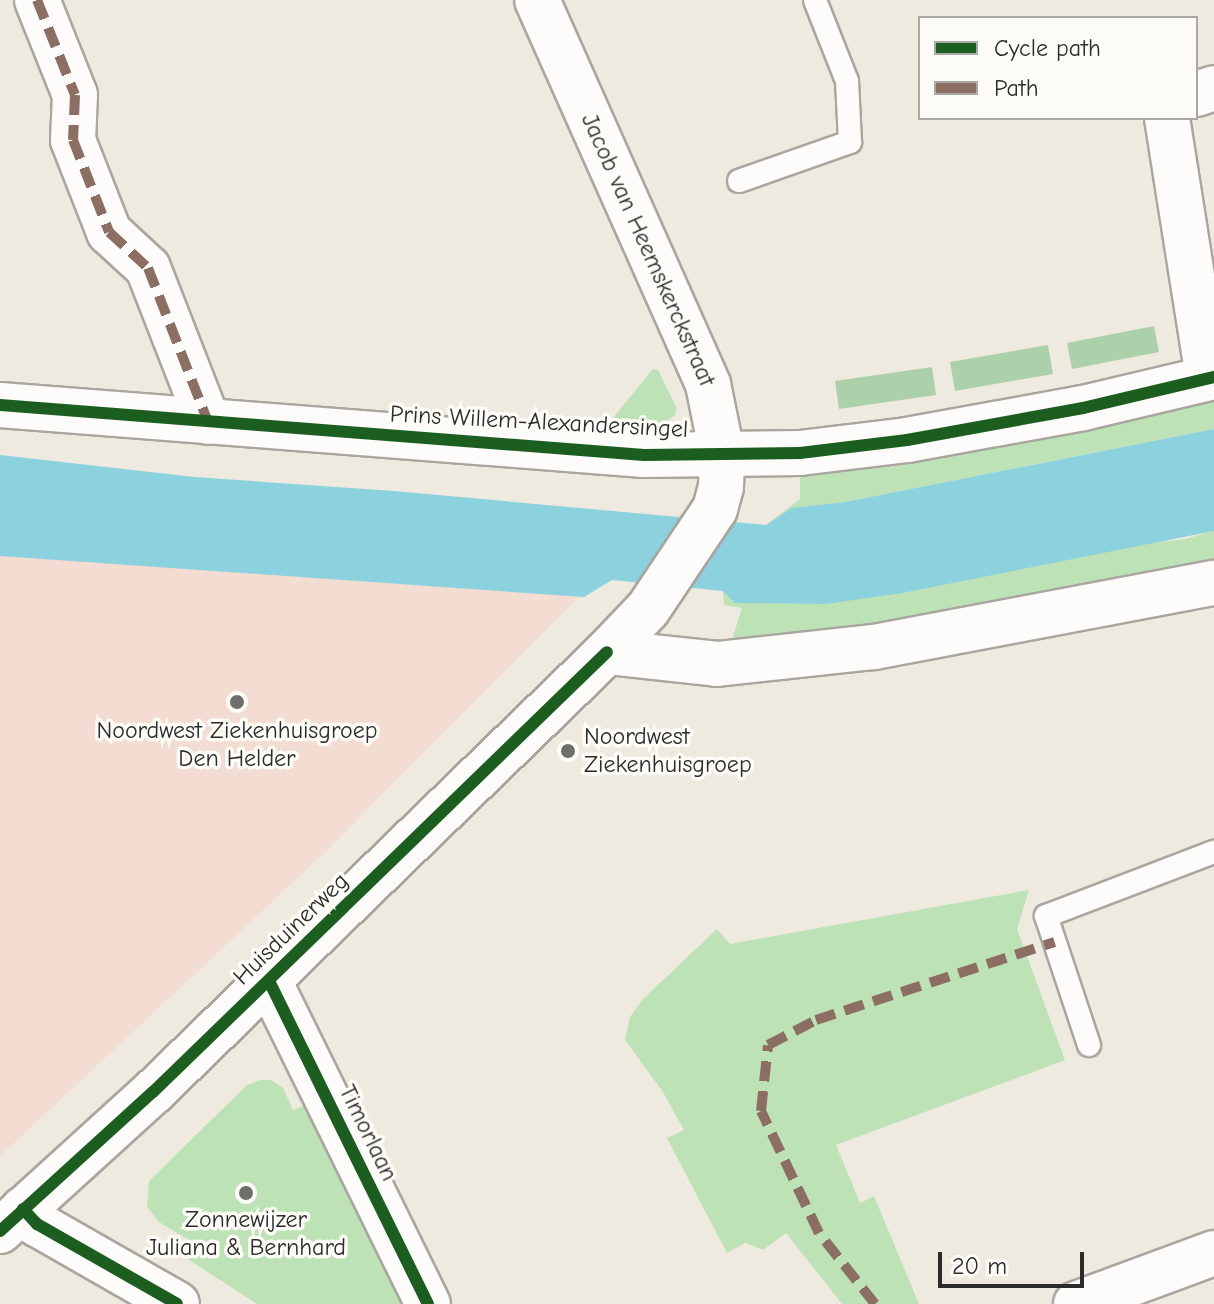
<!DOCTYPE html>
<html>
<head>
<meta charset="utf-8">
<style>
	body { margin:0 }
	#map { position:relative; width:1214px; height:1304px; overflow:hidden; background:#efeadf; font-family:"Comic Neue",sans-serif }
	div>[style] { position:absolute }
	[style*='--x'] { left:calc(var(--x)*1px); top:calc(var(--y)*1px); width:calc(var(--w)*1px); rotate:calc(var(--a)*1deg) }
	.built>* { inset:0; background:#f3dcd2 }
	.green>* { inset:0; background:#bce2b6 }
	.forest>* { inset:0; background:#acd0aa }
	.water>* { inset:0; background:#8cd2de }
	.roads { filter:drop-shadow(2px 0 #a9a69f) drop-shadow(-2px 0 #a9a69f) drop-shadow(0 2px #a9a69f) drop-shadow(0 -2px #a9a69f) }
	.lane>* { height:22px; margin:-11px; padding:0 11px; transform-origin:11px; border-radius:11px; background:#fdfcfa }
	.street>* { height:44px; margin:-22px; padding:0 22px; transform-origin:22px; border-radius:22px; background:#fdfcfa }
	.secondary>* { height:44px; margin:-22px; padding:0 22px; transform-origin:22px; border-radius:22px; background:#fdfcfa }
	.quiet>* { height:10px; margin-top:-5px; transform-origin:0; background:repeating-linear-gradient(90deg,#8d6e63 0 20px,transparent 0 30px) }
	.cycleway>* { height:12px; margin:-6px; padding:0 6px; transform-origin:6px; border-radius:6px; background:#1b5e20 }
	.dots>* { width:22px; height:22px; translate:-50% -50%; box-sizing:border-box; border:4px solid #fdfcf7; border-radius:50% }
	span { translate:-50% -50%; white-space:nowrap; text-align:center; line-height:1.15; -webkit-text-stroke:7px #fdfcf7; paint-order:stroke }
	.street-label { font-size:24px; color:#2b2b2b }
	.poi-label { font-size:24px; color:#2b2b2b }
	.left { translate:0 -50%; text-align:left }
	.legend { position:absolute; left:918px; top:16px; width:280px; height:104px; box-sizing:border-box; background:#fdfcf7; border:2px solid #a9a8a5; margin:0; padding:10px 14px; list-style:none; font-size:24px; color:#2b2b2b }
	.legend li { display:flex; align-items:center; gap:16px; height:40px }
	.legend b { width:40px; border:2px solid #a9a8a5 }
	.scale { position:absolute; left:938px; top:1252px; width:146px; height:36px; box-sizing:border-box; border:4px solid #2b2b2b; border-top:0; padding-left:10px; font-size:24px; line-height:28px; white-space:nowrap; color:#2b2b2b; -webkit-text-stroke:6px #fdfcf7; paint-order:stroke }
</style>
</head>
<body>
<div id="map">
	<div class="built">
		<div style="clip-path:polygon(0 503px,628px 548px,321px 856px,0 1156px)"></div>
	</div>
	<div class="green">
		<div style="clip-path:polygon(653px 369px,658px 370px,677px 409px,674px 416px,659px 429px,643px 434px,608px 434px,608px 424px)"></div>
		<div style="clip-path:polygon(1214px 399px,1214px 429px,845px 502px,793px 508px,766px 525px,800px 499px,800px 474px)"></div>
		<div style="clip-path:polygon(1214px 531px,1214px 570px,868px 641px,730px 646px,742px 608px,724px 605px,723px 591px,1185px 539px)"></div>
		<div style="clip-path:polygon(1029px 890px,1017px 929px,1065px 1060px,836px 1145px,860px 1203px,874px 1196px,919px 1304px,842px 1304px,786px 1233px,763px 1250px,745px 1243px,727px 1253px,667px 1138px,684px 1130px,663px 1092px,625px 1040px,630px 1017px,643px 999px,717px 929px,730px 944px)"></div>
		<div style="clip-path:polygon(261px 1080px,271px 1080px,283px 1088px,293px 1110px,314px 1102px,418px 1304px,257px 1304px,180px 1254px,189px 1240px,159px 1222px,147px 1207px,149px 1181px,247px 1085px)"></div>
	</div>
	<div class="forest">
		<div style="clip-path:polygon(1154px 326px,1159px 352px,1072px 369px,1067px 343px)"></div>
		<div style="clip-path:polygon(1048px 345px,1053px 374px,955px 391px,950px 362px)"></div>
		<div style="clip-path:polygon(932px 367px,936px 395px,839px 409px,835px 381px)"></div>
	</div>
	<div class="water">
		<div style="clip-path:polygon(1214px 429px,1214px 531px,902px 593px,826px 604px,735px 603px,723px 591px,612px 580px,584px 597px,0 556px,0 455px,195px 477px,394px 491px,766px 525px,792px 508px,845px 502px)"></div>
	</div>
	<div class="roads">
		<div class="lane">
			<div style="--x:739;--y:181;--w:118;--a:-19.4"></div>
			<div style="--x:850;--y:142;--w:61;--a:-92.8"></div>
			<div style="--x:847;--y:81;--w:87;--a:-111.6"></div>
			<div style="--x:1089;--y:1045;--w:136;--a:-108.4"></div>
			<div style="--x:1046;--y:916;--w:180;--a:-20.9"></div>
		</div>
		<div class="street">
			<div style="--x:37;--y:0;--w:102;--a:68.2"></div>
			<div style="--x:75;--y:95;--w:45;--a:92.5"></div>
			<div style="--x:73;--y:140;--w:99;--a:68.6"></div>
			<div style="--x:109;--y:232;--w:53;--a:42.7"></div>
			<div style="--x:148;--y:268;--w:165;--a:68.7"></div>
			<div style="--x:1196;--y:94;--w:19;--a:-18"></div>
			<div style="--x:1167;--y:118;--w:263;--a:81"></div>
			<div style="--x:0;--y:405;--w:646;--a:4.44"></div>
			<div style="--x:644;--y:455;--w:156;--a:-0.7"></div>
			<div style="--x:800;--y:453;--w:108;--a:-6.9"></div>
			<div style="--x:907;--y:440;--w:179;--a:-10.3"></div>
			<div style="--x:1083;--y:408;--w:135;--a:-13.3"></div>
			<div style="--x:607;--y:652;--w:111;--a:6.2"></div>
			<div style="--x:717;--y:664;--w:158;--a:-6.2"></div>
			<div style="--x:874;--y:647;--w:346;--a:-10.7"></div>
			<div style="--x:1076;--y:1304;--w:147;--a:-20.3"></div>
		</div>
		<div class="secondary">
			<div style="--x:269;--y:981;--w:360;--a:63.8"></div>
			<div style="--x:23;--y:1209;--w:21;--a:47"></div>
			<div style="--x:37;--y:1224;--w:161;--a:29.7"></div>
			<div style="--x:0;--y:1231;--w:207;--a:-42.3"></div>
			<div style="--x:153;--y:1092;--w:632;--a:-44.1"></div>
			<div style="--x:607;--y:652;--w:59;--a:-46.4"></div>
			<div style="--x:648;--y:609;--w:120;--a:-56.2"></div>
			<div style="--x:715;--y:509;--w:23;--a:-75"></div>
			<div style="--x:721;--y:487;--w:34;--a:-88"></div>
			<div style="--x:722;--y:453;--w:70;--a:-101.5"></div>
			<div style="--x:708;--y:384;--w:420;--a:-114"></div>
		</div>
	</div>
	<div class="quiet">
		<div style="--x:37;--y:0;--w:102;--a:68.2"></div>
		<div style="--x:75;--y:95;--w:45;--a:92.5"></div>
		<div style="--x:73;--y:140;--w:99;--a:68.6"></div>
		<div style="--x:109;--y:232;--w:53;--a:42.7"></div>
		<div style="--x:148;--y:268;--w:165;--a:68.7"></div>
		<div style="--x:875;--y:1304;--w:90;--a:-128.3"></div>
		<div style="--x:819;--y:1233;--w:135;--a:-115.4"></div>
		<div style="--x:761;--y:1111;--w:66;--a:-83.9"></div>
		<div style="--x:768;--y:1045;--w:54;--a:-27.5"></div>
		<div style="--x:816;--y:1020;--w:251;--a:-18.1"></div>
	</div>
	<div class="cycleway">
		<div style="--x:0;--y:405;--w:646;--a:4.44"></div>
		<div style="--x:644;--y:455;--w:156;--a:-0.7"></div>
		<div style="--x:800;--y:453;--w:108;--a:-6.9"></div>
		<div style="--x:907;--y:440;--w:179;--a:-10.3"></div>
		<div style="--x:1083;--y:408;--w:135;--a:-13.3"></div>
		<div style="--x:269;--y:981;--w:360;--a:63.8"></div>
		<div style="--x:23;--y:1209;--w:21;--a:47"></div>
		<div style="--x:37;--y:1224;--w:161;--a:29.7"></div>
		<div style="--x:0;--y:1231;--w:207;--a:-42.3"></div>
		<div style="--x:153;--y:1092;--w:632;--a:-44.1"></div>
	</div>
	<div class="dots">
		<div style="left:237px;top:702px;background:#706e6a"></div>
		<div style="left:568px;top:751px;background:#706e6a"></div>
		<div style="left:246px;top:1193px;background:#706e6a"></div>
	</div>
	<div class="street-label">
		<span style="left:648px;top:250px;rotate:66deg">Jacob van Heemskerckstraat</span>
		<span style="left:539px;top:422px;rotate:3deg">Prins Willem-Alexandersingel</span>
		<span style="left:291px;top:929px;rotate:-44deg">Huisduinerweg</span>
		<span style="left:368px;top:1133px;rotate:64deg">Timorlaan</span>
	</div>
	<div class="poi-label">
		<span style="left:237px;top:745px">Noordwest Ziekenhuisgroep<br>Den Helder</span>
		<span class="left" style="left:584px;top:751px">Noordwest<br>Ziekenhuisgroep</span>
		<span style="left:246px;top:1234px">Zonnewijzer<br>Juliana &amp; Bernhard</span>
	</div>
	<ul class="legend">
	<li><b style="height:10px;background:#1b5e20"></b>Cycle path</li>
	<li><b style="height:10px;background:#8d6e63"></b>Path</li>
	</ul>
	<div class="scale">20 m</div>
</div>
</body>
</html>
